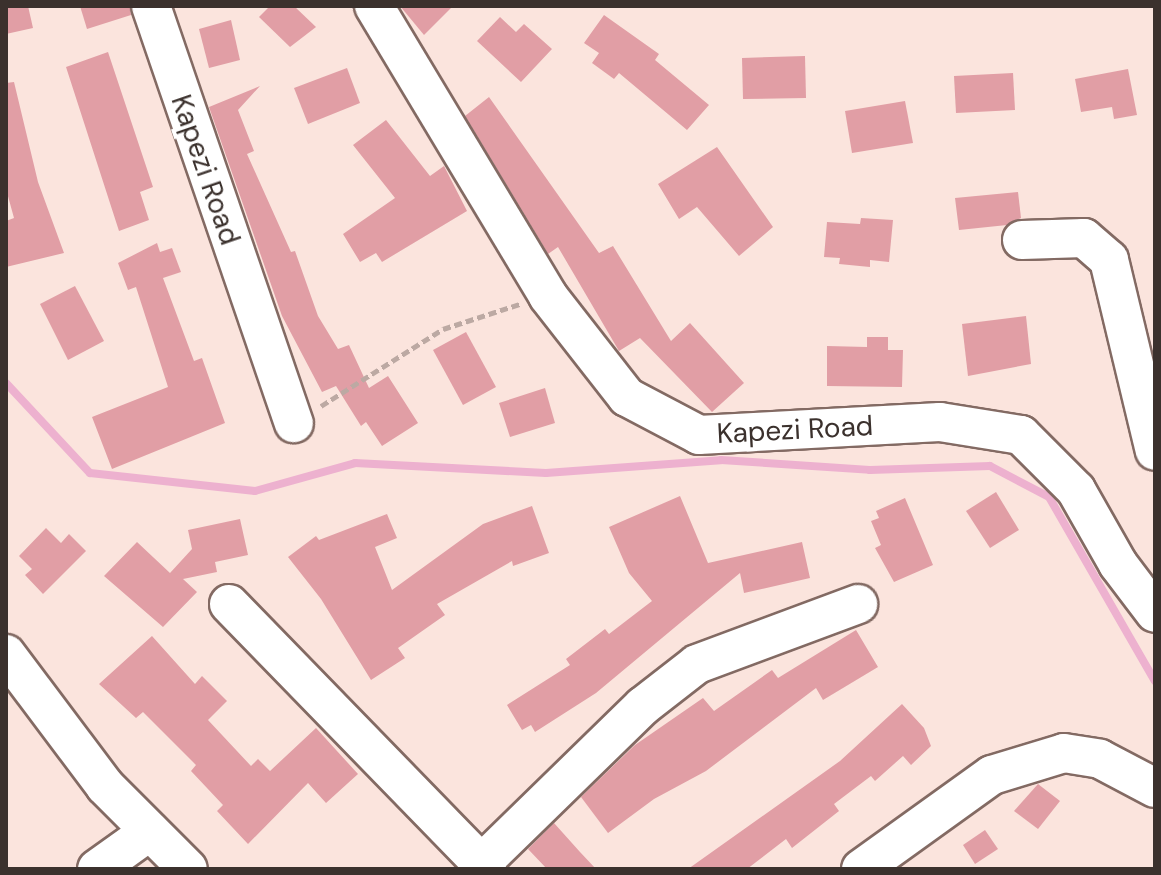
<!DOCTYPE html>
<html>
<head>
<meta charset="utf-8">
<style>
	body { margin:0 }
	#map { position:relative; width:1161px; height:875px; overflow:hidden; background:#fbe4dd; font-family:"DM Sans",sans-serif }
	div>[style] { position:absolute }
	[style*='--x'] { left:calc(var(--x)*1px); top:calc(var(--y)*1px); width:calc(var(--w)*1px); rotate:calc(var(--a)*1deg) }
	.stream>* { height:8px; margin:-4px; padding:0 4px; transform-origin:4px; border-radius:4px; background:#edb1cf }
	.building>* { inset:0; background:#e19ea5 }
	.path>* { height:5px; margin-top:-2.5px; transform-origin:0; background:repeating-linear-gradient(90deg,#bca9a3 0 8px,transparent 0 12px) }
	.roads { filter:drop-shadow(2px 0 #836a63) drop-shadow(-2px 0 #836a63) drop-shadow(0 2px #836a63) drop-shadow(0 -2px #836a63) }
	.minor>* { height:38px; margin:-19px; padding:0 19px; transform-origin:19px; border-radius:19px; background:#fff }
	span { translate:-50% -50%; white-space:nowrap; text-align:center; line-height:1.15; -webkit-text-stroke:8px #fff; paint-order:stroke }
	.street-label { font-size:28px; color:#3b312d }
	.frame { position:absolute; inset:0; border:8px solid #3b312d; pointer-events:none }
</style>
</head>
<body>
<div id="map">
	<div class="stream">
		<div style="--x:6;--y:383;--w:123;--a:47"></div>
		<div style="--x:90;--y:473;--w:166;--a:6.2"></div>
		<div style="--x:255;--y:491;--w:104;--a:-15.6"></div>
		<div style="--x:355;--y:463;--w:191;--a:3"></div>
		<div style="--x:546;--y:473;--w:175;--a:-4.2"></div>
		<div style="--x:721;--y:460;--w:149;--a:3.8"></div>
		<div style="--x:870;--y:470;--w:120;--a:-1.9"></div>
		<div style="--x:990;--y:466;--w:67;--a:27.7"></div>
		<div style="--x:1049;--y:497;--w:212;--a:60.1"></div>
	</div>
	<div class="building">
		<div style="clip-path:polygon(6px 6px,28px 6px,33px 28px,6px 34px)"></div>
		<div style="clip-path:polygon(80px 6px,130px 6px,131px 15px,87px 29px)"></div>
		<div style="clip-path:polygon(270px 6px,294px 6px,316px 27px,290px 47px,259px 17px)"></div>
		<div style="clip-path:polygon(400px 6px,453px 6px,424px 35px)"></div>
		<div style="clip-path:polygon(604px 15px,659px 54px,655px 60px,709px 105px,687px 130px,619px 73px,614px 79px,592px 63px,599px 53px,584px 43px)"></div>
		<div style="clip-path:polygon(500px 17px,516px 32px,524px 24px,552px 49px,521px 82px,477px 41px)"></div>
		<div style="clip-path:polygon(231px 20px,240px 60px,209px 68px,199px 29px)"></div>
		<div style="clip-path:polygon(108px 52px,153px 187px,140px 192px,149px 220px,119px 231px,66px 67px)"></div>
		<div style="clip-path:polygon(805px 56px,806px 98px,743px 99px,742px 58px)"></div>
		<div style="clip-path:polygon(347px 68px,360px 103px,308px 124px,294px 88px)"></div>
		<div style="clip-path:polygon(1128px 69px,1137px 115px,1114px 119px,1112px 107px,1081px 112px,1075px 79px)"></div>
		<div style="clip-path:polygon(1013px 73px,1015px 110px,956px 113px,954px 76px)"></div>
		<div style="clip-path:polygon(14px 82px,38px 182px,64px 253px,6px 267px,6px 221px,14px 218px,6px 189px,6px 83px)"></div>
		<div style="clip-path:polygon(260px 86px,238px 110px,254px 151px,247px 154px,291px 252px,295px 251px,318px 316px,338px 349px,349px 345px,369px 388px,388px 376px,418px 423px,382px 446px,366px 422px,361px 426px,336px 386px,322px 392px,282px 316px,209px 107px)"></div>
		<div style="clip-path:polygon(489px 97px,599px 253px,613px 246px,671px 341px,690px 323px,744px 383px,712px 412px,640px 338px,619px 351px,558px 247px,548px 254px,465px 116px)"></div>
		<div style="clip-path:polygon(905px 101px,913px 143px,852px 153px,845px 111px)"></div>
		<div style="clip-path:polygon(386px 120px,430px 176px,444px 166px,467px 211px,382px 262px,376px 253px,360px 262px,343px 234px,395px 198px,353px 145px)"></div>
		<div style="clip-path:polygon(717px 147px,773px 227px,739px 256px,697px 207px,679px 219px,658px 184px)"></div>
		<div style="clip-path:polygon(1018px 192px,1021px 218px,1007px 225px,959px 230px,955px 198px)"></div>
		<div style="clip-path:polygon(861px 218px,893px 220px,889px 262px,870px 260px,870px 267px,839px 264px,840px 258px,824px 257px,827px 222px,860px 224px)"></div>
		<div style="clip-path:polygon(157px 243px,160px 252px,172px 248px,181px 272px,163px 278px,194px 361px,202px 358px,225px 423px,112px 469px,92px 417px,168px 387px,136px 287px,128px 290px,118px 263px)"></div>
		<div style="clip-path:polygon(75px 286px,104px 341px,68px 360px,40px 304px)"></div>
		<div style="clip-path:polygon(1026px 316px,1031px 364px,968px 376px,962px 324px)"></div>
		<div style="clip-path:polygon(466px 332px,496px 387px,463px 405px,433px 350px)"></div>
		<div style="clip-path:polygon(867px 337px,888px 337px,888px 350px,903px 350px,902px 387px,827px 386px,827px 346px,867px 347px)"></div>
		<div style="clip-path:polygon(545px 388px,555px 423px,510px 437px,499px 403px)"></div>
		<div style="clip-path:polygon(996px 492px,1019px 530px,990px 548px,966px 511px)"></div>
		<div style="clip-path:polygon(680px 496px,708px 563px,802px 542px,810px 578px,744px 593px,740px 573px,596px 693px,535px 732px,531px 725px,522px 730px,507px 705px,570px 665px,566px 659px,605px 629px,609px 634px,652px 601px,629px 573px,609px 527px)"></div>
		<div style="clip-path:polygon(905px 498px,933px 565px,894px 582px,875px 548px,881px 545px,871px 521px,879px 518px,876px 511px)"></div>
		<div style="clip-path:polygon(532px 506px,549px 553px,513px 566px,512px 561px,437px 604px,445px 615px,398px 648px,405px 658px,371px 680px,321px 599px,288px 557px,316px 536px,319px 540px,387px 514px,397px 538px,375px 547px,392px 590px,483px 524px)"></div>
		<div style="clip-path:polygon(240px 519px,248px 555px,215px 562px,217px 572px,183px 579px,197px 592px,163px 627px,104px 576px,137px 542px,170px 573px,192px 549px,188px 530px)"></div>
		<div style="clip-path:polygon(46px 528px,61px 543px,69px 534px,86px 551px,43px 594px,25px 575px,32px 569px,19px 556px)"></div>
		<div style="clip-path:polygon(856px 630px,878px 667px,823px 700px,816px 688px,706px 771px,654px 799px,608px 833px,581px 797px,635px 745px,703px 698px,714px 711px,772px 670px,778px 678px)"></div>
		<div style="clip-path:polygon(152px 636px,195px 684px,202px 676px,227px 701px,208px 720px,251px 766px,258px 759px,270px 771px,316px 728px,358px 774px,326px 803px,308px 783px,248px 844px,217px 811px,223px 805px,191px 771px,196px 765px,143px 712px,136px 718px,99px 684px)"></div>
		<div style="clip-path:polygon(902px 704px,924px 728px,931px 746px,911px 765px,903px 756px,875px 781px,871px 776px,834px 804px,839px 811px,792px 848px,786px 839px,747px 869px,688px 869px,840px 761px)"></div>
		<div style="clip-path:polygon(1038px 784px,1060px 801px,1038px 829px,1014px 811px)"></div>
		<div style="clip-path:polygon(554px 823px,580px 852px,596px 869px,547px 869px,528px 849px)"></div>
		<div style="clip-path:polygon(985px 830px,998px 849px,975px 864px,963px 845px)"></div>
	</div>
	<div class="path">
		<div style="--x:321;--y:406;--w:144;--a:-32.3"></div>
		<div style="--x:443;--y:329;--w:81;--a:-18"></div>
	</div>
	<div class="roads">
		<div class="minor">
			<div style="--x:151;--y:6;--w:441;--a:71.1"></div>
			<div style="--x:374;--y:6;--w:338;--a:59"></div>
			<div style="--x:548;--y:296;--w:128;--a:52"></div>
			<div style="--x:627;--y:397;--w:81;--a:27.8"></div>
			<div style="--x:699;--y:435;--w:241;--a:-3.1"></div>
			<div style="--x:940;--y:422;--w:82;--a:9.1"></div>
			<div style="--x:1021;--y:435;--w:78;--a:45"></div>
			<div style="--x:1076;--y:490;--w:85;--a:60.4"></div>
			<div style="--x:1118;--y:564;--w:61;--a:52.9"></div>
			<div style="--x:1022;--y:240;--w:62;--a:-1.8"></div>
			<div style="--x:1084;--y:238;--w:33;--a:41"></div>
			<div style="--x:1109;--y:260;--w:196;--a:76.5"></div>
			<div style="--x:229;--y:604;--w:370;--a:45.8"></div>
			<div style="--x:6;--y:654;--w:165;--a:53.1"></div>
			<div style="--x:105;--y:786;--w:117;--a:45"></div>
			<div style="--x:482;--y:863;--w:225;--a:-44.3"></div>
			<div style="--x:643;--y:706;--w:68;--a:-37.9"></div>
			<div style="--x:697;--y:664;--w:172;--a:-20.4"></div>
			<div style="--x:97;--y:869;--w:65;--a:-35.6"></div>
			<div style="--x:861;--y:869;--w:161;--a:-35.7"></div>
			<div style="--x:992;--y:775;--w:75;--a:-17"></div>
			<div style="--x:1064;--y:753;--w:36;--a:9"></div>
			<div style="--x:1100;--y:759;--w:62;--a:27.8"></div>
		</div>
	</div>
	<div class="street-label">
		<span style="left:205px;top:170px;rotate:71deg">Kapezi Road</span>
		<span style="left:795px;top:430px;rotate:-3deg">Kapezi Road</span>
	</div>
	<div class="frame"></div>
</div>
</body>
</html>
